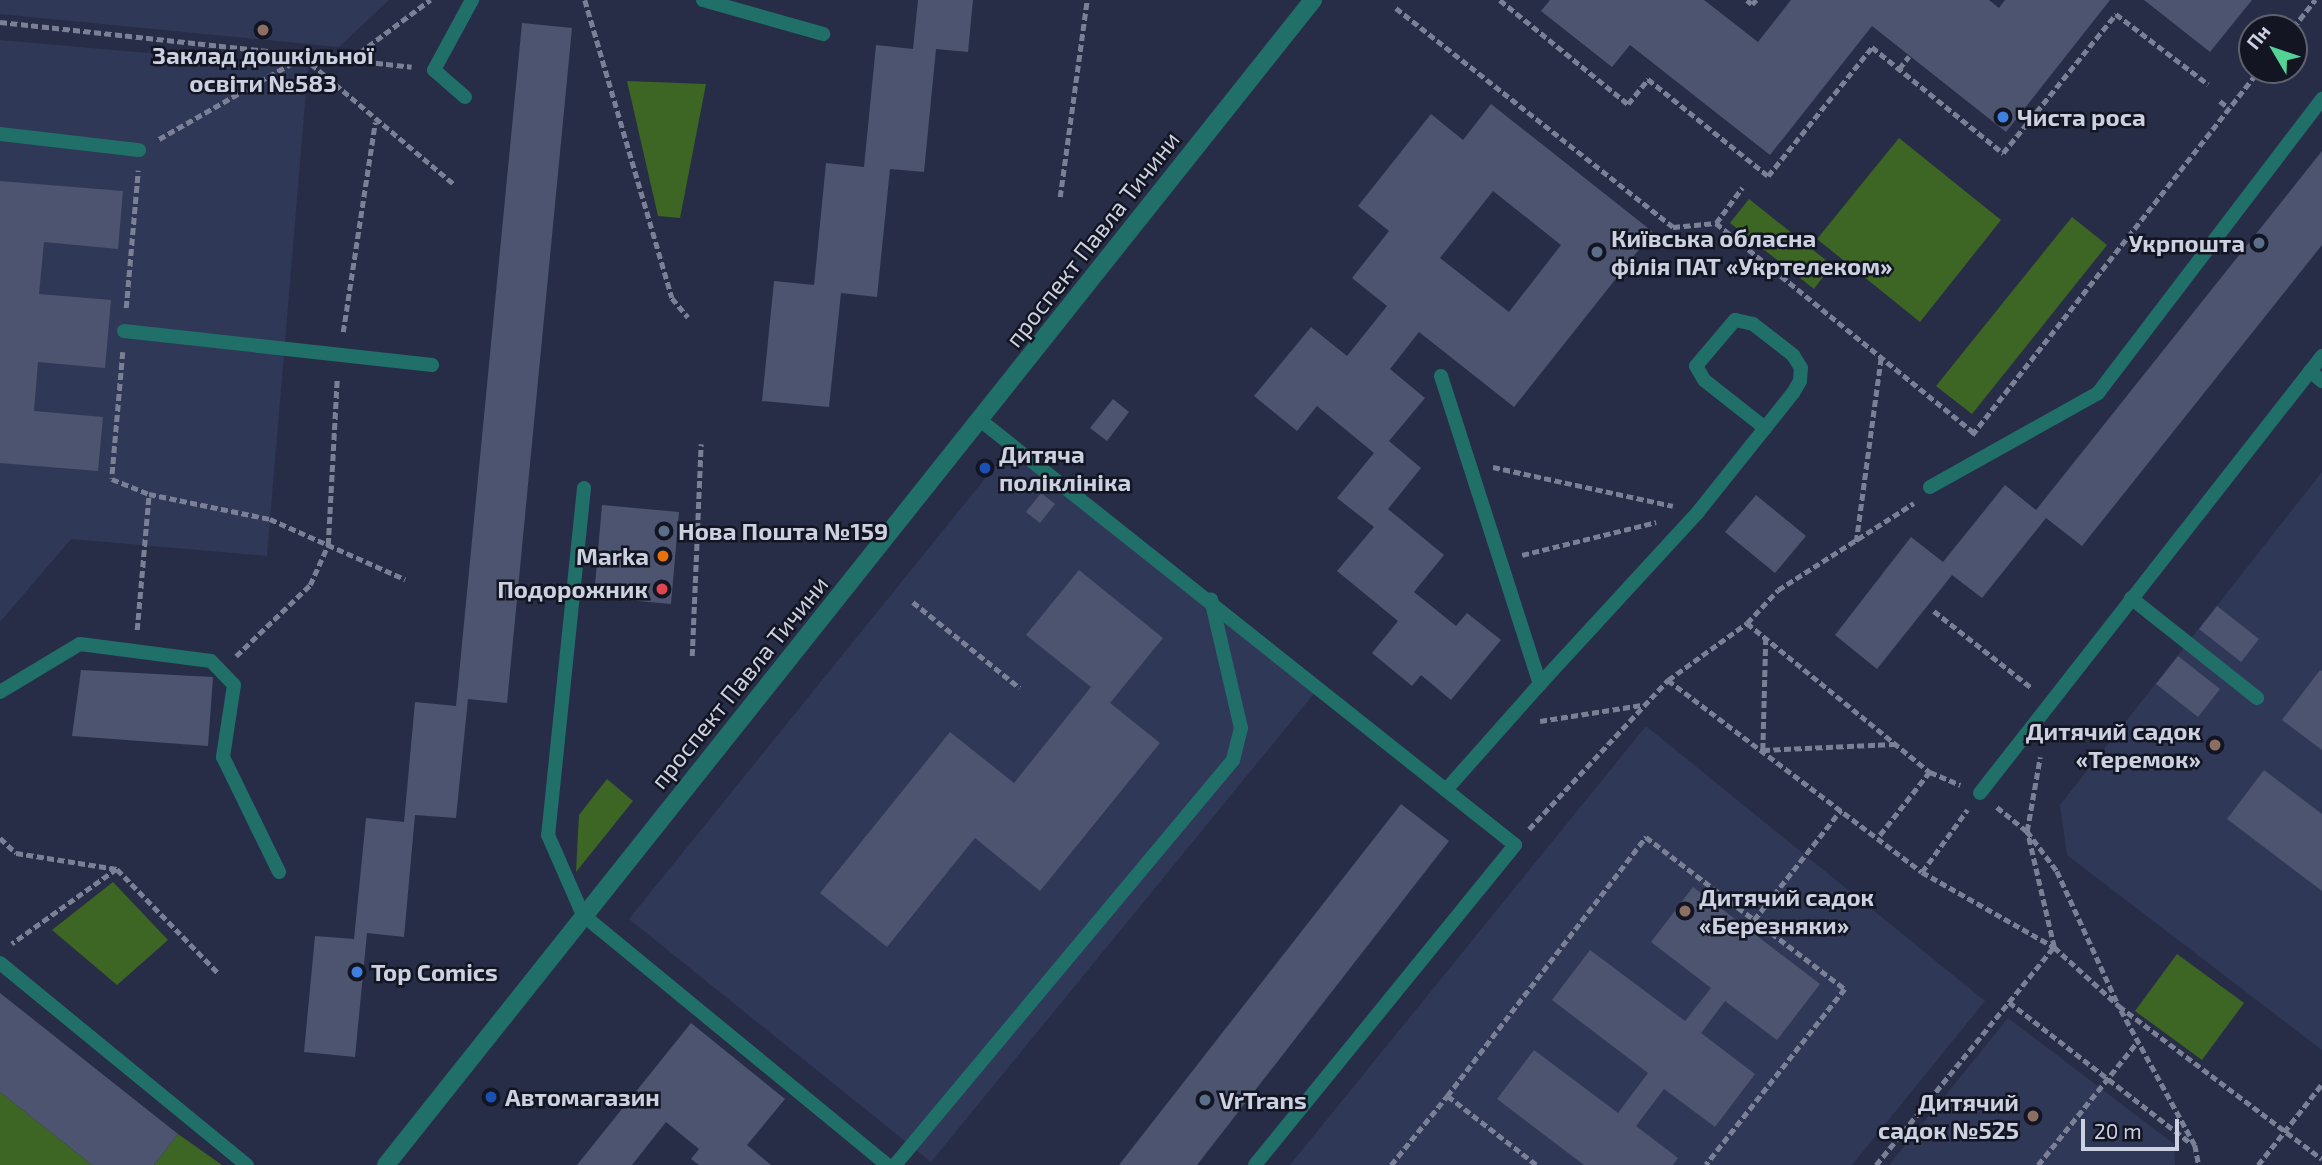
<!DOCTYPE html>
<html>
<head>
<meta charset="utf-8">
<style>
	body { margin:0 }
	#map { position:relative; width:2322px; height:1165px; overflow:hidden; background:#272d47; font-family:"Exo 2",sans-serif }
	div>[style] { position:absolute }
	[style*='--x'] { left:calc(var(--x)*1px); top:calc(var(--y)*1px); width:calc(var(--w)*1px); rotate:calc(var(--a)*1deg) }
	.built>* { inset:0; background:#303857 }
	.green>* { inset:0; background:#3d6523 }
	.building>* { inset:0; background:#4d5470 }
	.path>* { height:4.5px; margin-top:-2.25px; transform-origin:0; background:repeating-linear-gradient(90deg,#7a8095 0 7px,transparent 0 10.5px) }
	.service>* { height:14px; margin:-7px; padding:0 7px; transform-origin:7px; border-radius:7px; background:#216f69 }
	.tertiary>* { height:18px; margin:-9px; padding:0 9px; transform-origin:9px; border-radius:9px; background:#216f69 }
	.dots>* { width:19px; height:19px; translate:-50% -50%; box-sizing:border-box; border:4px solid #131622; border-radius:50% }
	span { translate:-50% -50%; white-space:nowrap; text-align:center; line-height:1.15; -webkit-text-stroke:5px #131622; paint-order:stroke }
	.poi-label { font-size:24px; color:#ccd1e1; font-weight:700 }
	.left { translate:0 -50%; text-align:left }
	.right { translate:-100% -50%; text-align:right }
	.street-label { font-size:24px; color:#ccd1e1 }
	.north { position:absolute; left:2238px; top:14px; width:70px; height:70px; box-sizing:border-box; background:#131622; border:2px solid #5d616e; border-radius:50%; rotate:309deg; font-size:19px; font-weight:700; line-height:28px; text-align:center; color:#ccd1e1 }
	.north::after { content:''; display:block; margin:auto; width:24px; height:32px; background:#53d396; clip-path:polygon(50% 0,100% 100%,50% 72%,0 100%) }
	.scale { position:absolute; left:2081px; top:1119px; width:98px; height:32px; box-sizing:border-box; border:4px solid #ccd1e1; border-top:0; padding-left:9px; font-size:21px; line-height:24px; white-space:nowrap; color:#ccd1e1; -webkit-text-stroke:5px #131622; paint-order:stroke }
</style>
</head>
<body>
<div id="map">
	<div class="built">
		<div style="clip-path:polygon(0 0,389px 0,339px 47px,0 14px)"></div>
		<div style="clip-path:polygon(0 40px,308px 67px,267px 556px,71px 539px,0 622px)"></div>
		<div style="clip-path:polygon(1013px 444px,1321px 685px,931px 1162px,629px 919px)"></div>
		<div style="clip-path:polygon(2322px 472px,2322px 1050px,2067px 855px,2060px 805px)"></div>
		<div style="clip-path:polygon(1646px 726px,1985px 1001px,1852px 1165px,1290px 1165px)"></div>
		<div style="clip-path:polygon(2008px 1018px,2174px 1144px,2175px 1165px,1889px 1165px)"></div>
	</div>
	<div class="green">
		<div style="clip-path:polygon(627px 81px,706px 84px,680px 218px,658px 216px)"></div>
		<div style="clip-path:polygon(1899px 138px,2001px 220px,1920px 322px,1817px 239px)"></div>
		<div style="clip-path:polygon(1749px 199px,1832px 265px,1814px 289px,1730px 223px)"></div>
		<div style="clip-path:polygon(2072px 217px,2107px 245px,1972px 414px,1936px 386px)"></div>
		<div style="clip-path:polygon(607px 779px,633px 801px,576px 872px,579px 815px)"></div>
		<div style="clip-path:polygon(113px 882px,168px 940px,117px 985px,52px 930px)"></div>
		<div style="clip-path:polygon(2177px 954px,2244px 1003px,2202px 1060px,2135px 1011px)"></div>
		<div style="clip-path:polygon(0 1092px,92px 1165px,0 1165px)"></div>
		<div style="clip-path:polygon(178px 1134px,222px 1165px,154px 1165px)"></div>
	</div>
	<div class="building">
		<div style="clip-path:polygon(918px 0,973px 0,968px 52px,936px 49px,924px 172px,890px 169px,877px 297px,841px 293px,829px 407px,762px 401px,774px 281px,814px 285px,826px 163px,864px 167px,876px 45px,913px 49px)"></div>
		<div style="clip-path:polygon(1550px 0,1704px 0,1758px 42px,1791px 0,1989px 0,1999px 8px,2005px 0,2110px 0,2006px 132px,1872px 26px,1770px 155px,1630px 45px,1612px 67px,1541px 11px)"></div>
		<div style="clip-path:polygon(2144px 0,2252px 0,2210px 52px)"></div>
		<div style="clip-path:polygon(522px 23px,572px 28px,507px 703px,468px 699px,456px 818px,415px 815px,404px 937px,367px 933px,355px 1057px,304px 1052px,315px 936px,354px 939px,366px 818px,404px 822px,415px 702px,456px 706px)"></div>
		<div style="clip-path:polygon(evenodd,1491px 104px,1653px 232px,1514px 407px,1419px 332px,1390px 369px,1425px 398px,1389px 441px,1421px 468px,1388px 509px,1444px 555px,1414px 592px,1456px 626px,1467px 613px,1501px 640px,1451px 700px,1421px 675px,1412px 686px,1372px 653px,1398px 621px,1337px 571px,1374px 527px,1337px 498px,1374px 453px,1317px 406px,1297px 431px,1254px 396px,1311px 327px,1347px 356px,1387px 306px,1352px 278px,1389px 231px,1358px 206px,1431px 114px,1463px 140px,1491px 104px,1493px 191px,1561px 245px,1509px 312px,1440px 258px,1493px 191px)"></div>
		<div style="clip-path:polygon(2322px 151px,2322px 245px,2082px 546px,2046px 518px,1982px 598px,1952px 575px,1877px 669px,1835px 635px,1911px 537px,1943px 562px,2005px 485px,2036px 510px)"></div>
		<div style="clip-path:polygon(0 181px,123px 191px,118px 249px,44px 242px,39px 294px,111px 300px,105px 368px,38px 362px,34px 411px,103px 417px,98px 471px,0 463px)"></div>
		<div style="clip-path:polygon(1113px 399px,1129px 412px,1107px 441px,1090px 428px)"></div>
		<div style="clip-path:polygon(1041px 493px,1055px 504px,1040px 523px,1026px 512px)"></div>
		<div style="clip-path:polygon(1756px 495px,1806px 536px,1775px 573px,1725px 532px)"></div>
		<div style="clip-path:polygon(602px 505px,679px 512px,671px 604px,594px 597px)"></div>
		<div style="clip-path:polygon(1079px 570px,1163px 638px,1110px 703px,1160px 743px,1040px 891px,975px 838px,887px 947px,820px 893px,950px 732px,1014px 783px,1091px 687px,1026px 635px)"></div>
		<div style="clip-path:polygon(2217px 606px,2259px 639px,2241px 662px,2199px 629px)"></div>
		<div style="clip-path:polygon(2178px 656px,2220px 689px,2198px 717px,2156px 684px)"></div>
		<div style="clip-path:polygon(81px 670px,213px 677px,208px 746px,72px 736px)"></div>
		<div style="clip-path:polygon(2320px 670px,2322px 671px,2322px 750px,2282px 720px)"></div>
		<div style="clip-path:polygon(2264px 770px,2322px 814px,2322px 891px,2227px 819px)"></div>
		<div style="clip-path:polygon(1401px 804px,1449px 841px,1197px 1165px,1119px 1165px)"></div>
		<div style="clip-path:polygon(1693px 887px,1820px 984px,1777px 1040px,1725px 1001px,1701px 1033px,1755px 1074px,1715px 1127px,1664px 1089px,1636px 1126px,1678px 1158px,1673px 1165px,1584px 1165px,1497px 1099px,1534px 1050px,1618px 1113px,1648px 1073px,1552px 1000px,1590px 950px,1685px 1021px,1711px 988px,1651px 942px)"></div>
		<div style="clip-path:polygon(0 993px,178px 1134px,154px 1165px,92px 1165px,0 1092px)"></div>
		<div style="clip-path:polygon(691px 1023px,785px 1099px,747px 1145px,771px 1165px,699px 1165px,691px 1159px,699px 1149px,666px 1122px,632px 1165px,577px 1165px)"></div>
	</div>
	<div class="path">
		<div style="--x:585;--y:0;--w:310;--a:73.7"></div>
		<div style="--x:672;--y:298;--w:25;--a:50"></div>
		<div style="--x:1500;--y:0;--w:165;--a:39.1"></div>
		<div style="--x:1628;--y:104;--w:32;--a:-51"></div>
		<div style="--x:1648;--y:79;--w:154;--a:38.9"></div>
		<div style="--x:1768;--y:176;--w:166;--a:-51.1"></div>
		<div style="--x:1872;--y:47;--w:169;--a:39"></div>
		<div style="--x:2003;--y:153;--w:179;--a:-50.9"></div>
		<div style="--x:2116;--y:14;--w:116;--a:37.3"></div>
		<div style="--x:1747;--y:0;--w:6;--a:39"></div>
		<div style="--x:1752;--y:4;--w:6;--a:-45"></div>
		<div style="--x:1396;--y:8;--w:353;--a:38.3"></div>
		<div style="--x:1673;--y:227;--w:43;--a:-5.3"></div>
		<div style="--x:1716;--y:223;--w:333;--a:39.1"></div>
		<div style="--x:0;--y:22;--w:414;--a:6.2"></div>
		<div style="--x:2293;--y:28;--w:36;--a:-52"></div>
		<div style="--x:351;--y:59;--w:99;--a:-36.8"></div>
		<div style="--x:1899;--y:69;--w:16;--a:-52"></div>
		<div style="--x:2220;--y:101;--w:11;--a:38"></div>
		<div style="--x:159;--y:139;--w:166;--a:-29.7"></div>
		<div style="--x:303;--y:57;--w:197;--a:40.1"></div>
		<div style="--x:1060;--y:197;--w:199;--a:-82.2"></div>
		<div style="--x:1716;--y:223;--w:44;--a:-53.4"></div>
		<div style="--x:126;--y:308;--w:138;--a:-85"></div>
		<div style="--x:343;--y:332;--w:212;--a:-81.3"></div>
		<div style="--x:123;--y:352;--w:127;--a:95"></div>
		<div style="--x:112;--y:479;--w:40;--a:22"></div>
		<div style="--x:149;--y:494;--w:124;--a:11.7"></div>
		<div style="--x:270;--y:519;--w:148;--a:24"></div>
		<div style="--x:1972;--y:435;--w:464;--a:-51.8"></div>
		<div style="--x:1493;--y:467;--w:184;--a:12.2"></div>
		<div style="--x:1856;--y:542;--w:186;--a:-82.3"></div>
		<div style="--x:1522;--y:555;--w:138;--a:-13.8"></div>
		<div style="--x:913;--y:602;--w:137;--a:38.8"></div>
		<div style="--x:1934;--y:611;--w:125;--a:38.2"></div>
		<div style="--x:1747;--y:623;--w:236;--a:39.2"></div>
		<div style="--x:1930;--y:772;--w:84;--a:128.2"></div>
		<div style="--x:137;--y:630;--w:137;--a:-85"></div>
		<div style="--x:1766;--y:638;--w:112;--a:91.5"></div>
		<div style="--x:1763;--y:750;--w:131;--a:-2.6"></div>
		<div style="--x:236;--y:656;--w:103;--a:-43.8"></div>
		<div style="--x:310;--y:585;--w:44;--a:-65.8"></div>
		<div style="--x:328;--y:545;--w:166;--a:-86.9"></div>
		<div style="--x:692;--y:656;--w:212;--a:-87.6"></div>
		<div style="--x:1668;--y:680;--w:318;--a:37.1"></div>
		<div style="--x:1922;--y:872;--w:152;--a:29.6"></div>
		<div style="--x:2054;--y:947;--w:88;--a:42.2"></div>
		<div style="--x:2119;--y:1006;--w:254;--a:37"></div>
		<div style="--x:1540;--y:721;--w:103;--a:-8.9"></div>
		<div style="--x:1930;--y:772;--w:33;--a:23"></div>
		<div style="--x:1997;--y:807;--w:38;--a:39"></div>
		<div style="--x:2027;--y:831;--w:50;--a:53.1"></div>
		<div style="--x:2057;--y:871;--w:144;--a:65.4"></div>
		<div style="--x:1529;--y:829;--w:204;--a:-47"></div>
		<div style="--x:1668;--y:680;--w:97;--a:-35.8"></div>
		<div style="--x:1747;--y:623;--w:45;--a:-46.8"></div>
		<div style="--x:1778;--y:590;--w:161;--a:-32.6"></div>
		<div style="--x:0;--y:838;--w:22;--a:43"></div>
		<div style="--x:16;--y:853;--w:102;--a:9"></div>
		<div style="--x:117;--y:869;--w:129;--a:144.5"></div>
		<div style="--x:117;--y:869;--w:146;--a:45.8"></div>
		<div style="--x:1922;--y:872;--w:77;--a:-54"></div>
		<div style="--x:1754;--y:920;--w:140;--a:-51.7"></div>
		<div style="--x:2009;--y:1002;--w:230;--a:37.8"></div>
		<div style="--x:2121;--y:1010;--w:154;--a:61.3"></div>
		<div style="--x:2195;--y:1145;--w:20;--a:79"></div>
		<div style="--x:1391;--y:1165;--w:89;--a:-50.9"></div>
		<div style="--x:1536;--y:1165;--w:113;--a:-142.2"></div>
		<div style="--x:1447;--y:1096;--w:327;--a:-52.5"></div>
		<div style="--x:1646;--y:837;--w:250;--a:37.4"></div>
		<div style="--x:1845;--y:989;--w:224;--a:128.3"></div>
		<div style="--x:1876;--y:1165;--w:281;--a:-50.8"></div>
		<div style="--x:2054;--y:947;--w:119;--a:-103.1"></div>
		<div style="--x:2027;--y:831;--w:75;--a:-80"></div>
		<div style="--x:2038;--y:1165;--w:159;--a:-51.1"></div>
		<div style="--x:2258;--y:1165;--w:103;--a:-51.7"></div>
	</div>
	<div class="service">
		<div style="--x:703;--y:0;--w:125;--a:15.8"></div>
		<div style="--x:465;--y:97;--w:41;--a:-138.9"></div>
		<div style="--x:434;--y:70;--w:80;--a:-61.5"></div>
		<div style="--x:0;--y:134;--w:140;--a:6.6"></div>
		<div style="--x:124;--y:331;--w:310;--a:6.3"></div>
		<div style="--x:2310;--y:371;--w:16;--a:40"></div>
		<div style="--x:1441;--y:376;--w:324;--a:72.2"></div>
		<div style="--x:1540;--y:684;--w:142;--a:131.6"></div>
		<div style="--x:980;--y:420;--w:683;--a:38.46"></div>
		<div style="--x:1515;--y:845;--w:412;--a:129.1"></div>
		<div style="--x:1930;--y:487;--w:193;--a:-29.2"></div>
		<div style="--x:2098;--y:393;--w:370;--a:-52.7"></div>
		<div style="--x:584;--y:488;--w:349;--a:95.9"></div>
		<div style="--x:548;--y:835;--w:87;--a:66.4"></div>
		<div style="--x:583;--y:915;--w:394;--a:39.4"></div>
		<div style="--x:2131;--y:598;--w:161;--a:38.4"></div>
		<div style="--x:1540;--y:684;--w:234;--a:-47.4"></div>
		<div style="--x:1698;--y:512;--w:152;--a:-51.4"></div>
		<div style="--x:1793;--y:393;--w:14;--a:-60"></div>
		<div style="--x:1800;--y:381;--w:13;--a:-86"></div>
		<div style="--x:1801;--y:368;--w:15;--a:-122"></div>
		<div style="--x:1793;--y:355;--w:51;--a:-142.2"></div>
		<div style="--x:1753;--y:324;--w:18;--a:-167"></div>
		<div style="--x:1735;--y:320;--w:60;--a:130.3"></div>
		<div style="--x:1696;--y:366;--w:16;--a:60"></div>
		<div style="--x:1704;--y:380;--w:78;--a:38.2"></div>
		<div style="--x:0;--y:692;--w:93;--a:-31"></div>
		<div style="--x:80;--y:644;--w:132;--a:7.4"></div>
		<div style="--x:211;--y:661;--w:33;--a:46"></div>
		<div style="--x:234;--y:685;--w:73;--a:98.7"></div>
		<div style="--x:223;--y:757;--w:128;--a:64"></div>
		<div style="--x:1980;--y:793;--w:555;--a:-51.95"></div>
		<div style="--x:0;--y:963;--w:319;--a:39.3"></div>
		<div style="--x:895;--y:1165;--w:528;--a:-50.15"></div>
		<div style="--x:1233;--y:760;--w:33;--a:-76"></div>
		<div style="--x:1241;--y:728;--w:132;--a:-103.1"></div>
	</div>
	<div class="tertiary">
		<div style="--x:386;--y:1165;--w:1489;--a:-51.49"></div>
	</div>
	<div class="dots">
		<div style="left:263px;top:30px;background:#8d6e63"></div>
		<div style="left:2003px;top:117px;background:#3f7fe0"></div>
		<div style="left:2259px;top:243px;background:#5c6f8a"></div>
		<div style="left:1597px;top:252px;background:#5c6f8a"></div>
		<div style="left:985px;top:468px;background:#1a4fb4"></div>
		<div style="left:664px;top:531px;background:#5c6f8a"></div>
		<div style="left:663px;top:556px;background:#e8710a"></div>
		<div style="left:662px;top:589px;background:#e0444e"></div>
		<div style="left:2215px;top:745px;background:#8d6e63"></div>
		<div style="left:1685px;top:911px;background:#8d6e63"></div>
		<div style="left:357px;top:972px;background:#3f7fe0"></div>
		<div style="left:491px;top:1097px;background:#1a4fb4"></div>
		<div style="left:1205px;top:1100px;background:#5c6f8a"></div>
		<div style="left:2033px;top:1116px;background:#8d6e63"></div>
	</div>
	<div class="poi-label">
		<span style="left:263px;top:69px">Заклад дошкільної<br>освіти №583</span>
		<span class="left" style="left:2017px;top:117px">Чиста роса</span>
		<span class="left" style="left:1611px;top:252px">Київська обласна<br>філія ПАТ «Укртелеком»</span>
		<span class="right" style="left:2245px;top:243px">Укрпошта</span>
		<span class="left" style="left:999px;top:468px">Дитяча<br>поліклініка</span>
		<span class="left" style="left:678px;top:531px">Нова Пошта №159</span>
		<span class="right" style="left:649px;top:556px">Marka</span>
		<span class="right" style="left:648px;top:589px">Подорожник</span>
		<span class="right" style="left:2201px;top:745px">Дитячий садок<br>«Теремок»</span>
		<span class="left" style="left:1699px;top:911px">Дитячий садок<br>«Березняки»</span>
		<span class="left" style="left:371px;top:972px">Top Comics</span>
		<span class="left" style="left:505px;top:1097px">Автомагазин</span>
		<span class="left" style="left:1219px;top:1100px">VrTrans</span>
		<span class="right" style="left:2019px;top:1116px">Дитячий<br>садок №525</span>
	</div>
	<div class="street-label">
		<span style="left:1092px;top:239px;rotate:-52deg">проспект Павла Тичини</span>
		<span style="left:739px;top:682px;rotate:-51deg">проспект Павла Тичини</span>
	</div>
	<div class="north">Пн</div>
	<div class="scale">20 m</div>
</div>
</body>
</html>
